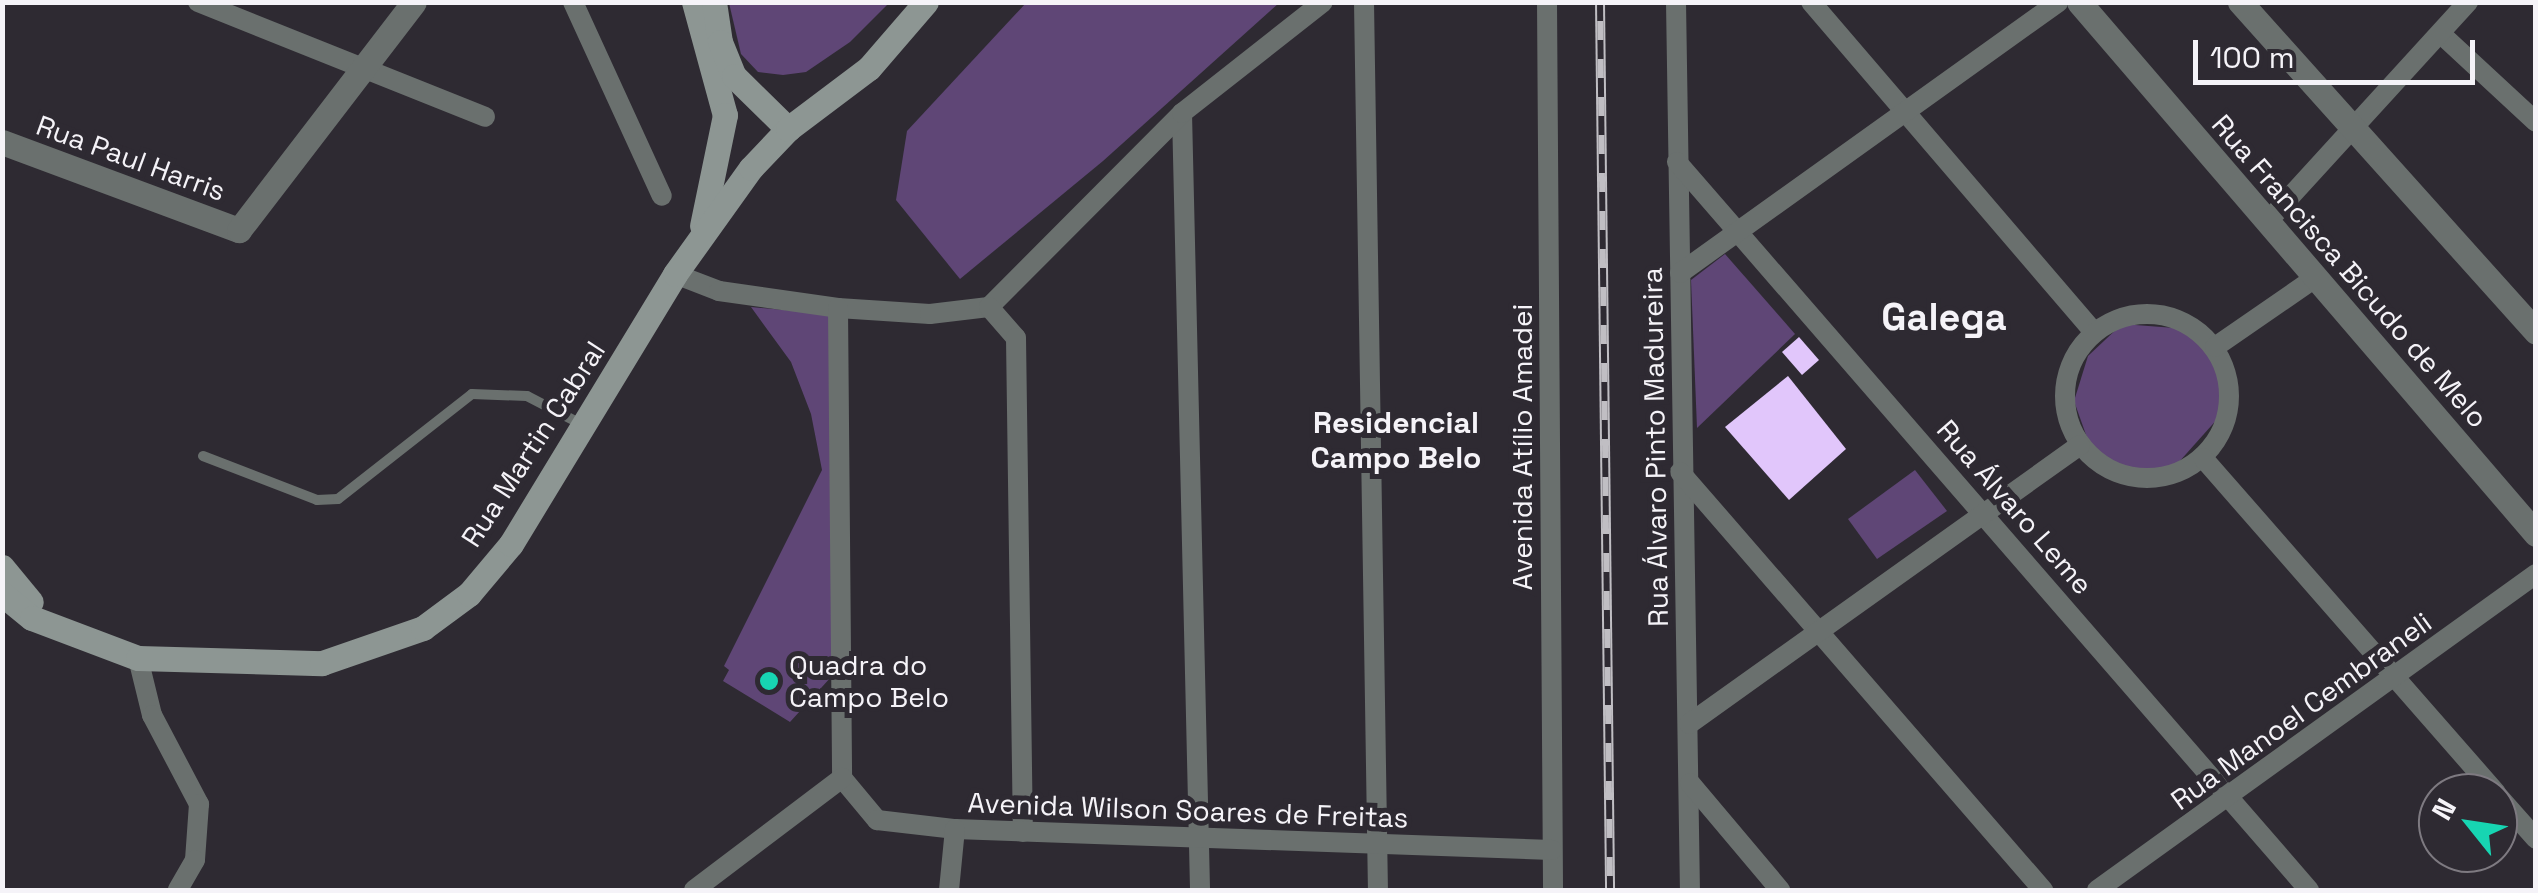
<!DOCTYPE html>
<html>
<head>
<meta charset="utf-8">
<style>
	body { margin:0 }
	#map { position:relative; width:2538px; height:893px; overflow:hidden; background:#2e2a32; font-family:"Space Grotesk",sans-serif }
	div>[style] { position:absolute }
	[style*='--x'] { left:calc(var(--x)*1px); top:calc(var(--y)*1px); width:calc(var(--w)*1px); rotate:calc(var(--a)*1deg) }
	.green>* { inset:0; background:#5f4676 }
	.building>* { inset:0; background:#e1c6fb }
	.service>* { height:10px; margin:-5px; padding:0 5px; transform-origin:5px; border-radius:5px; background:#6a706e }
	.minor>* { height:20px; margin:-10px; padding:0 10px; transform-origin:10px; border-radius:10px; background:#6a706e }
	.minor>.ring { margin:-10px; padding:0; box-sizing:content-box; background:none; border:20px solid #6a706e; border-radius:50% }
	.tertiary>* { height:25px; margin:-12.5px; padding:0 12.5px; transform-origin:12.5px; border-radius:12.5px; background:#6a706e }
	.secondary>* { height:25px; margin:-12.5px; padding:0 12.5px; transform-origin:12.5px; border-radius:12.5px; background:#8d9693 }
	.rail>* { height:10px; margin-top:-5px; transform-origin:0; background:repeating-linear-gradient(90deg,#2e2a32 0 19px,#c0bec3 0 38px); box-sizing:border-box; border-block:2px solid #c0bec3 }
	.dots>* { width:28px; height:28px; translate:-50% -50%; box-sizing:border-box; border:5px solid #2e2a32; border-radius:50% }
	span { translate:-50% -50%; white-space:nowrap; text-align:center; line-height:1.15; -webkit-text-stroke:10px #2e2a32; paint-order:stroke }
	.street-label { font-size:28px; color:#f5f3f8 }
	.poi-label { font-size:28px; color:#f5f3f8 }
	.left { translate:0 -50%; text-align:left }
	.neighbourhood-label { font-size:30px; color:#f5f3f8; font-weight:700 }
	.district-label { font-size:38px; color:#f5f3f8; font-weight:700 }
	.frame { position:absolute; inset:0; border:5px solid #f5f3f8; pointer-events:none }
	.north { position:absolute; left:2418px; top:773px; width:100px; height:100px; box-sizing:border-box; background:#2e2a32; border:2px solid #7e7a81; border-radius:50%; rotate:300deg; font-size:28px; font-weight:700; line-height:40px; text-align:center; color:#f5f3f8 }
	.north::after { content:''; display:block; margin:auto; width:35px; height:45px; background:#17d5b2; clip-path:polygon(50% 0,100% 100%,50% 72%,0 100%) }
	.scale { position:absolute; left:2193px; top:40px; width:282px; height:45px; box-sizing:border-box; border:5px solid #f5f3f8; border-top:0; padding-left:12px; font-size:30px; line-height:35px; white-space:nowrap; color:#f5f3f8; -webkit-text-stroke:8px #2e2a32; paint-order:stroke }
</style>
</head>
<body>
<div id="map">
	<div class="green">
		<div style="clip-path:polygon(729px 3px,730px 2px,889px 3px,850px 42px,806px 72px,783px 75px,758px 72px,741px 54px)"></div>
		<div style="clip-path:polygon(1026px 3px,1279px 3px,1103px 161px,960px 279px,896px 200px,907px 131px)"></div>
		<div style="clip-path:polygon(1725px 254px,1795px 334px,1697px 428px,1691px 280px)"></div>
		<div style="clip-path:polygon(751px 307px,831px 314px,832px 676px,790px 722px,723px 681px,729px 670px,724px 666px,822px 470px,811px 414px,791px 362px)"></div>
		<div style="clip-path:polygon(2122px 324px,2188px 329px,2220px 370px,2220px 416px,2170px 472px,2122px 468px,2090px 446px,2074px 401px,2088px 356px)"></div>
		<div style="clip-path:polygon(1915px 470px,1947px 511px,1877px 559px,1848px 519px)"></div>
	</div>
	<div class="building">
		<div style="clip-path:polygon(1799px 337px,1819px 360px,1802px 375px,1782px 352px)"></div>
		<div style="clip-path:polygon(1788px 376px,1846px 449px,1789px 500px,1725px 427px)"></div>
	</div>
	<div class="service">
		<div style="--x:203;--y:456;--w:122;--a:21.1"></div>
		<div style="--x:317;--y:500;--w:21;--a:-3"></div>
		<div style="--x:338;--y:499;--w:170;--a:-38.1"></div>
		<div style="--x:472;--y:394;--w:55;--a:2.1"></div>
		<div style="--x:527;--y:396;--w:63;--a:27.4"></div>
	</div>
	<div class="minor">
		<div style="--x:198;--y:2;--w:309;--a:21.8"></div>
		<div style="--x:573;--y:2;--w:213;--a:65.4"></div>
		<div style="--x:1364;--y:2;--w:888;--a:89.1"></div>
		<div style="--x:1547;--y:2;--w:888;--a:89.61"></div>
		<div style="--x:1676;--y:2;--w:888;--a:89.1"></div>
		<div style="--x:1811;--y:2;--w:435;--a:49.4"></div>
		<div style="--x:2441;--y:34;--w:129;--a:42.8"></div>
		<div style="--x:1182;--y:113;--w:777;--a:88.67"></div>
		<div style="--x:1677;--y:162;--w:964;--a:49.04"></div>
		<div style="--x:2268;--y:221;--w:297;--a:-47.6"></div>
		<div style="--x:1680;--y:273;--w:465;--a:-35.6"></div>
		<div style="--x:675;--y:274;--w:47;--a:21.1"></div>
		<div style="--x:719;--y:291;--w:120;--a:8.1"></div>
		<div style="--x:838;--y:308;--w:92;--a:3.7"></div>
		<div style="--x:930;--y:314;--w:59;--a:-6.8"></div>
		<div style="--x:989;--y:307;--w:274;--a:-45.1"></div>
		<div style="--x:1182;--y:113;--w:179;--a:-38.2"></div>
		<div style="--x:989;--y:307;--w:41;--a:48.9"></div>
		<div style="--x:1016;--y:338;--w:494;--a:89.2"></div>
		<div style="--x:838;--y:308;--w:470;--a:89.5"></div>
		<div class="ring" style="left:2065px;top:314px;width:144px;height:144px"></div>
		<div style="--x:2215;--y:347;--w:121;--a:-34.6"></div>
		<div style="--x:2203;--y:458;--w:445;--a:48.8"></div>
		<div style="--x:1680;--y:472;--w:554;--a:49.03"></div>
		<div style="--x:138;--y:658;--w:59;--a:76.2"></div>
		<div style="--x:152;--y:715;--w:101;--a:62.2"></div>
		<div style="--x:199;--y:804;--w:56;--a:94.1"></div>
		<div style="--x:195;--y:860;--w:34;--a:120"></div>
		<div style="--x:1689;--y:724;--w:480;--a:-35.5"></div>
		<div style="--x:842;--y:778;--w:55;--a:50.2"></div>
		<div style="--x:877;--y:820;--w:79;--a:6.6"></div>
		<div style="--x:955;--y:829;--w:597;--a:2.01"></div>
		<div style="--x:1690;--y:783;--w:140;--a:49.9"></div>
		<div style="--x:2498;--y:796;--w:57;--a:48.5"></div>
		<div style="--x:694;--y:890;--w:186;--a:-37.1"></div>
		<div style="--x:949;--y:890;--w:61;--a:-84.4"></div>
		<div style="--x:2097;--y:890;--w:541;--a:-35.75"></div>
	</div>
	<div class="tertiary">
		<div style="--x:2079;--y:2;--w:701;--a:49.34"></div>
		<div style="--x:2240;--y:2;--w:443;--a:48.1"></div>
		<div style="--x:2;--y:142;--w:253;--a:20.4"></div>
		<div style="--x:239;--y:230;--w:287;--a:-52.5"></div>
	</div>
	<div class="secondary">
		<div style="--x:694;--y:2;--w:117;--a:74.7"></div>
		<div style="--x:725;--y:115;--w:113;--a:101.7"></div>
		<div style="--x:714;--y:2;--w:40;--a:81.5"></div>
		<div style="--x:720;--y:42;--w:37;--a:68"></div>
		<div style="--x:734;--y:76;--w:76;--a:44.5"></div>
		<div style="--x:2;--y:567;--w:45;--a:50.4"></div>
		<div style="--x:2;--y:594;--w:38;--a:39"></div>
		<div style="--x:32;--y:618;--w:113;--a:20.7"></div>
		<div style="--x:138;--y:658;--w:184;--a:1.6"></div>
		<div style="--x:322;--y:663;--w:107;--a:-19.1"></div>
		<div style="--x:423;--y:628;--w:57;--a:-36.5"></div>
		<div style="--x:469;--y:594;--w:65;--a:-50"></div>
		<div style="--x:511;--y:544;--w:316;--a:-58.7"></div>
		<div style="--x:675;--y:274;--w:130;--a:-54.4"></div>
		<div style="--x:751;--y:168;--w:54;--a:-46.5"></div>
		<div style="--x:788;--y:129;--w:101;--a:-37"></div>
		<div style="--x:869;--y:68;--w:87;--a:-49.2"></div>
	</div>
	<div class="rail">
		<div style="--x:1600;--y:2;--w:888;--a:89.35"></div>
	</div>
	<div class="dots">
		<div style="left:769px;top:681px;background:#17d5b2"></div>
	</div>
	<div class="street-label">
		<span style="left:131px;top:158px;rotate:20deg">Rua Paul Harris</span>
		<span style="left:2350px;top:271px;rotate:49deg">Rua Francisca Bicudo de Melo</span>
		<span style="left:533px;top:444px;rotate:-57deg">Rua Martin Cabral</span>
		<span style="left:1522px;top:447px;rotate:-90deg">Avenida Atílio Amadei</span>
		<span style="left:1655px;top:447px;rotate:-91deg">Rua Álvaro Pinto Madureira</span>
		<span style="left:2015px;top:507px;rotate:49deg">Rua Álvaro Leme</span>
		<span style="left:2301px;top:711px;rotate:-36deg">Rua Manoel Cembraneli</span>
		<span style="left:1188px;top:810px;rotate:2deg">Avenida Wilson Soares de Freitas</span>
	</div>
	<div class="poi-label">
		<span class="left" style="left:789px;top:681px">Quadra do<br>Campo Belo</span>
	</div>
	<div class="neighbourhood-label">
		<span style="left:1396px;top:440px">Residencial<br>Campo Belo</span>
	</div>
	<div class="district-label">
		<span style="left:1944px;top:318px">Galega</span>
	</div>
	<div class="frame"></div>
	<div class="north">N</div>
	<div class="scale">100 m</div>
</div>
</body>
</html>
